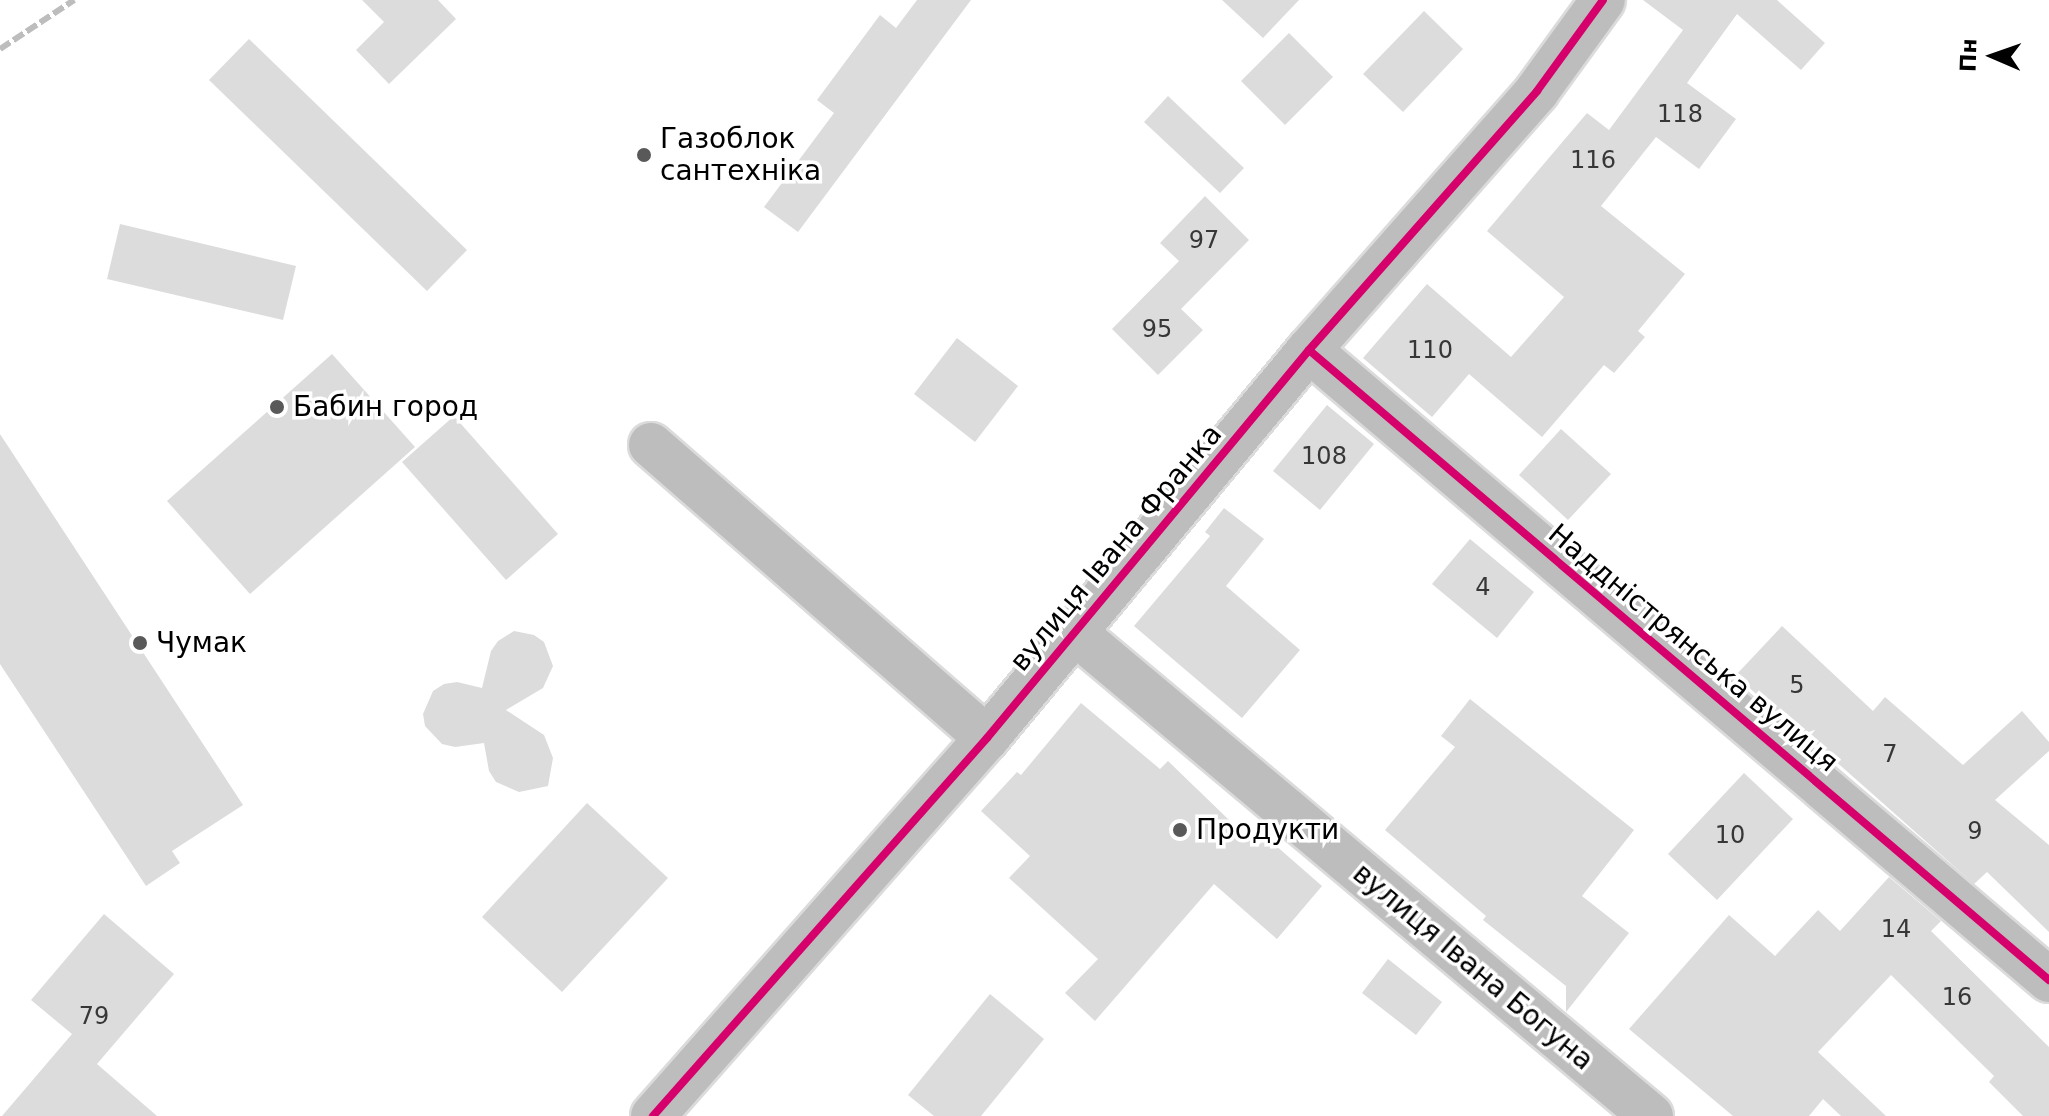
<!DOCTYPE html>
<html>
<head>
<meta charset="utf-8">
<style>
	body { margin:0 }
	#map { position:relative; width:2049px; height:1116px; overflow:hidden; background:#fff; font-family:"DejaVu Sans",sans-serif }
	div>[style] { position:absolute }
	[style*='--x'] { left:calc(var(--x)*1px); top:calc(var(--y)*1px); width:calc(var(--w)*1px); rotate:calc(var(--a)*1deg) }
	.building>* { inset:0; background:#dcdcdc }
	.roads { filter:drop-shadow(2px 0 #dbdbdb) drop-shadow(-2px 0 #dbdbdb) drop-shadow(0 2px #dbdbdb) drop-shadow(0 -2px #dbdbdb) }
	.minor>* { height:44px; margin:-22px; padding:0 22px; transform-origin:22px; border-radius:22px; background:#bdbdbd }
	.major>* { height:44px; margin:-22px; padding:0 22px; transform-origin:22px; border-radius:22px; background:#bdbdbd }
	.rail>* { height:6px; margin-top:-3px; transform-origin:0; background:repeating-linear-gradient(90deg,#bdbdbd 0 12px,transparent 0 16px) }
	.cycleway>* { height:8px; margin:-4px; padding:0 4px; transform-origin:4px; border-radius:4px; background:#d6006c }
	.dots>* { width:22px; height:22px; translate:-50% -50%; box-sizing:border-box; border:4px solid #fff; border-radius:50% }
	span { translate:-50% -50%; white-space:nowrap; text-align:center; line-height:1.15; -webkit-text-stroke:7px #fff; paint-order:stroke }
	.number-label { font-size:24px; color:#373737 }
	.number-label span { -webkit-text-stroke-width:0 }
	.poi-label { font-size:28px; color:#000 }
	.left { translate:0 -50%; text-align:left }
	.street-label { font-size:28px; color:#000 }
	.north { position:absolute; left:1953px; top:16px; width:80px; height:80px; -webkit-text-stroke:6px #fff; paint-order:stroke; rotate:272deg; font-size:22px; font-weight:700; line-height:32px; text-align:center; color:#000 }
	.north::after { content:''; display:block; margin:auto; width:28px; height:36px; background:#000; clip-path:polygon(50% 0,100% 100%,50% 72%,0 100%) }
</style>
</head>
<body>
<div id="map">
	<div class="building">
		<div style="clip-path:polygon(362px 0,438px 0,456px 19px,389px 84px,356px 50px,384px 22px)"></div>
		<div style="clip-path:polygon(917px 0,971px 0,798px 232px,764px 207px,834px 113px,817px 100px,880px 15px,896px 28px)"></div>
		<div style="clip-path:polygon(1222px 0,1299px 0,1263px 38px)"></div>
		<div style="clip-path:polygon(1643px 0,1777px 0,1825px 43px,1801px 70px,1737px 14px,1687px 83px,1736px 119px,1699px 169px,1656px 137px,1601px 206px,1685px 274px,1638px 331px,1645px 337px,1614px 373px,1604px 365px,1542px 437px,1469px 374px,1432px 417px,1363px 358px,1427px 284px,1511px 357px,1564px 297px,1487px 231px,1587px 113px,1609px 130px,1683px 30px)"></div>
		<div style="clip-path:polygon(1424px 11px,1463px 49px,1403px 112px,1363px 74px)"></div>
		<div style="clip-path:polygon(1289px 33px,1333px 77px,1285px 125px,1241px 81px)"></div>
		<div style="clip-path:polygon(249px 39px,467px 250px,427px 291px,209px 80px)"></div>
		<div style="clip-path:polygon(1168px 96px,1244px 168px,1220px 193px,1144px 122px)"></div>
		<div style="clip-path:polygon(1205px 196px,1249px 240px,1181px 309px,1203px 330px,1158px 375px,1112px 329px,1179px 261px,1160px 243px)"></div>
		<div style="clip-path:polygon(120px 224px,296px 266px,283px 320px,107px 279px)"></div>
		<div style="clip-path:polygon(957px 338px,1018px 386px,975px 442px,914px 394px)"></div>
		<div style="clip-path:polygon(332px 354px,415px 447px,250px 594px,167px 501px)"></div>
		<div style="clip-path:polygon(1327px 405px,1374px 444px,1320px 510px,1273px 471px)"></div>
		<div style="clip-path:polygon(454px 416px,558px 534px,506px 580px,402px 462px)"></div>
		<div style="clip-path:polygon(1561px 429px,1611px 474px,1568px 520px,1519px 475px)"></div>
		<div style="clip-path:polygon(0 434px,243px 805px,172px 851px,180px 863px,146px 886px,0 664px)"></div>
		<div style="clip-path:polygon(1224px 508px,1264px 539px,1226px 586px,1300px 650px,1242px 718px,1134px 626px,1210px 536px,1205px 532px)"></div>
		<div style="clip-path:polygon(1470px 539px,1534px 592px,1497px 638px,1432px 584px)"></div>
		<div style="clip-path:polygon(1782px 626px,1873px 711px,1885px 697px,1963px 765px,2022px 711px,2049px 742px,2049px 751px,1995px 800px,2049px 845px,2049px 932px,1987px 872px,1974px 884px,1815px 743px,1813px 746px,1798px 734px,1736px 675px)"></div>
		<div style="clip-path:polygon(514px 631px,534px 635px,544px 642px,553px 666px,543px 688px,506px 710px,544px 735px,553px 758px,548px 786px,519px 792px,496px 782px,489px 771px,484px 743px,455px 747px,442px 744px,425px 726px,423px 714px,433px 691px,444px 684px,457px 682px,482px 688px,491px 651px,498px 641px)"></div>
		<div style="clip-path:polygon(1470px 699px,1634px 830px,1582px 896px,1629px 933px,1566px 1012px,1566px 986px,1483px 920px,1486px 916px,1385px 830px,1455px 747px,1441px 736px)"></div>
		<div style="clip-path:polygon(1081px 703px,1160px 769px,1168px 761px,1257px 847px,1266px 837px,1322px 886px,1277px 939px,1214px 884px,1095px 1021px,1065px 993px,1098px 959px,1009px 878px,1030px 856px,981px 811px,1017px 772px,1021px 775px)"></div>
		<div style="clip-path:polygon(1744px 773px,1793px 819px,1717px 900px,1668px 854px)"></div>
		<div style="clip-path:polygon(587px 803px,668px 878px,562px 992px,482px 917px)"></div>
		<div style="clip-path:polygon(1889px 877px,1941px 921px,1931px 931px,2049px 1047px,2049px 1116px,2023px 1116px,1989px 1082px,1994px 1076px,1891px 975px,1818px 1052px,1886px 1116px,1841px 1116px,1823px 1099px,1809px 1116px,1733px 1116px,1629px 1029px,1729px 915px,1775px 956px,1818px 910px,1840px 931px)"></div>
		<div style="clip-path:polygon(104px 914px,174px 974px,97px 1064px,157px 1116px,2px 1116px,72px 1034px,31px 1000px)"></div>
		<div style="clip-path:polygon(1388px 959px,1442px 1002px,1416px 1035px,1362px 993px)"></div>
		<div style="clip-path:polygon(990px 994px,1044px 1039px,981px 1116px,934px 1116px,908px 1095px)"></div>
	</div>
	<div class="roads">
		<div class="minor">
			<div style="--x:1309;--y:350;--w:972;--a:40.41"></div>
			<div style="--x:651;--y:445;--w:446;--a:41.1"></div>
			<div style="--x:1074;--y:632;--w:753;--a:39.99"></div>
		</div>
		<div class="major">
			<div style="--x:653;--y:1116;--w:504;--a:-48.54"></div>
			<div style="--x:987;--y:738;--w:504;--a:-50.31"></div>
			<div style="--x:1309;--y:350;--w:345;--a:-48.6"></div>
			<div style="--x:1537;--y:91;--w:112;--a:-54"></div>
		</div>
	</div>
	<div class="rail">
		<div style="--x:0;--y:49;--w:89;--a:-33.5"></div>
	</div>
	<div class="cycleway">
		<div style="--x:1309;--y:350;--w:972;--a:40.41"></div>
		<div style="--x:653;--y:1116;--w:504;--a:-48.54"></div>
		<div style="--x:987;--y:738;--w:504;--a:-50.31"></div>
		<div style="--x:1309;--y:350;--w:345;--a:-48.6"></div>
		<div style="--x:1537;--y:91;--w:112;--a:-54"></div>
	</div>
	<div class="dots">
		<div style="left:644px;top:155px;background:#595959"></div>
		<div style="left:277px;top:407px;background:#595959"></div>
		<div style="left:140px;top:643px;background:#595959"></div>
		<div style="left:1180px;top:830px;background:#595959"></div>
	</div>
	<div class="number-label">
		<span style="left:1680px;top:115px">118</span>
		<span style="left:1593px;top:161px">116</span>
		<span style="left:1204px;top:241px">97</span>
		<span style="left:1157px;top:330px">95</span>
		<span style="left:1430px;top:351px">110</span>
		<span style="left:1324px;top:457px">108</span>
		<span style="left:1483px;top:588px">4</span>
		<span style="left:1797px;top:686px">5</span>
		<span style="left:1890px;top:755px">7</span>
		<span style="left:1975px;top:832px">9</span>
		<span style="left:1730px;top:836px">10</span>
		<span style="left:1896px;top:930px">14</span>
		<span style="left:1957px;top:998px">16</span>
		<span style="left:94px;top:1017px">79</span>
	</div>
	<div class="poi-label">
		<span class="left" style="left:660px;top:155px">Газоблок<br>сантехніка</span>
		<span class="left" style="left:293px;top:407px">Бабин город</span>
		<span class="left" style="left:156px;top:643px">Чумак</span>
		<span class="left" style="left:1196px;top:830px">Продукти</span>
	</div>
	<div class="street-label">
		<span style="left:1116px;top:548px;rotate:-50deg">вулиця Івана Франка</span>
		<span style="left:1693px;top:648px;rotate:40deg">Наддністрянська вулиця</span>
		<span style="left:1473px;top:967px;rotate:40deg">вулиця Івана Богуна</span>
	</div>
	<div class="north">Пн</div>
</div>
</body>
</html>
